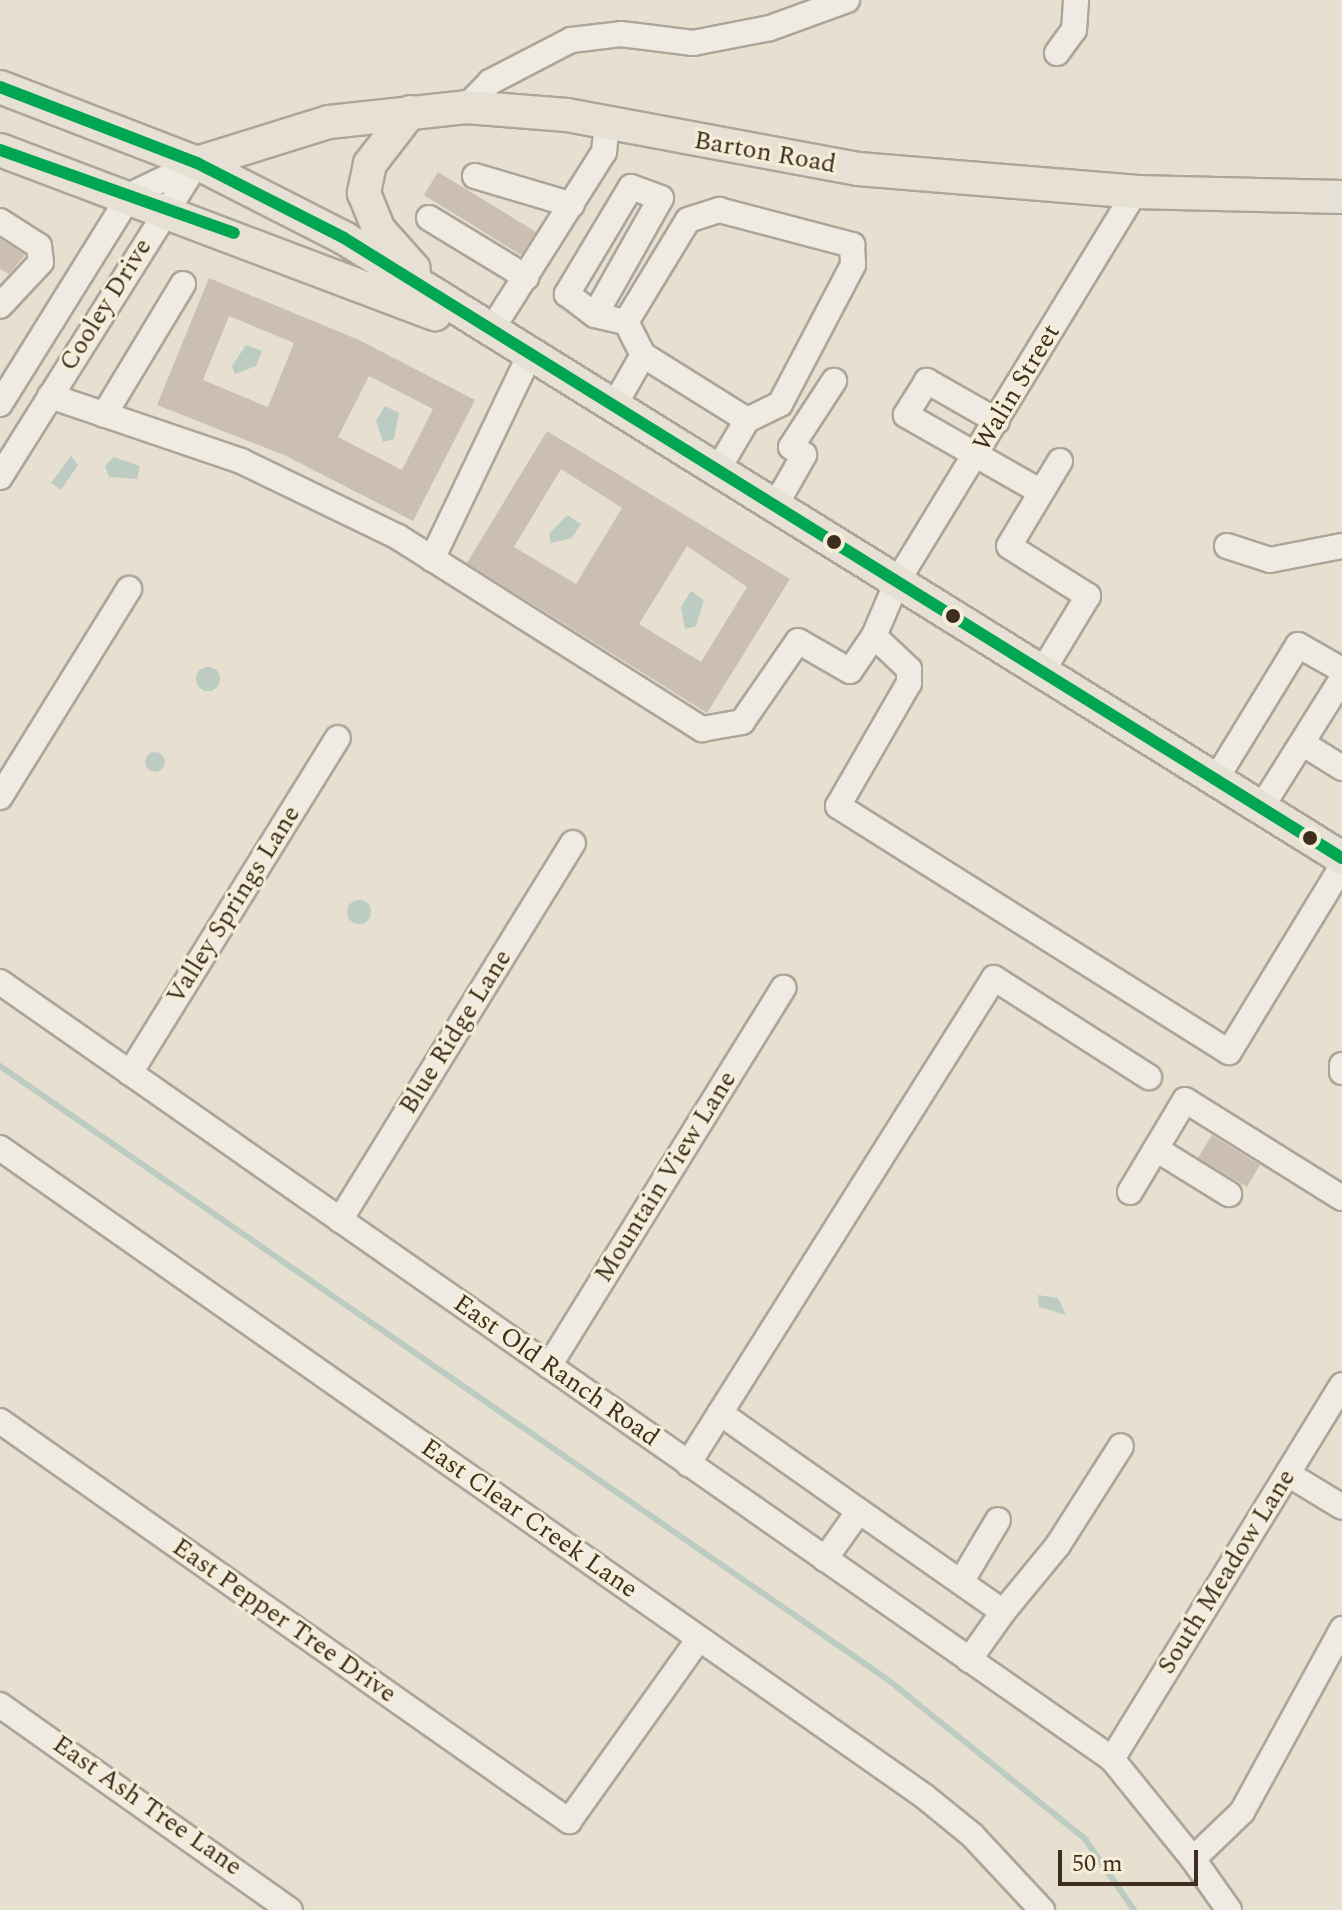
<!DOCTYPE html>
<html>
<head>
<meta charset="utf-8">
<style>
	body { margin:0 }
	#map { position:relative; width:1342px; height:1910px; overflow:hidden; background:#e7e0d1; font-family:Spectral,serif }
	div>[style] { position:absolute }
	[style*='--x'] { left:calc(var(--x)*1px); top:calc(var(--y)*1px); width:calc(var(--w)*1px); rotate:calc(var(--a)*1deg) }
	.water>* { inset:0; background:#bcccc2 }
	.round { border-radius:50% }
	.stream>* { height:6px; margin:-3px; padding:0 3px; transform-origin:3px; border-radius:3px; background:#bcccc2 }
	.building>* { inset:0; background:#cbbfb2 }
	.roads { filter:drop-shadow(2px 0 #ada599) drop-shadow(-2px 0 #ada599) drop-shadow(0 2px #ada599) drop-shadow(0 -2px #ada599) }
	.minor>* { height:24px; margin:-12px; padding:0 12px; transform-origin:12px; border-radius:12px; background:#efebe3 }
	.major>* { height:32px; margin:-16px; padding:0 16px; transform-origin:16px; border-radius:16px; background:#e6e1d4 }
	.bus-1>* { height:12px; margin:-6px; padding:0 6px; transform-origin:6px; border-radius:6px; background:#00a651 }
	.dots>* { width:22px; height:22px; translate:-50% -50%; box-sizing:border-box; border:4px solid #f7eed8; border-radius:50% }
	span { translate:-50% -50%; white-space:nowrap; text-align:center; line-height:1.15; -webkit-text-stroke:6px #f7eed8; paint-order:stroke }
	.street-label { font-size:26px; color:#3d2e20 }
	.scale { position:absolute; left:1058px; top:1850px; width:140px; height:36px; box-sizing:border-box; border:4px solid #3d2e20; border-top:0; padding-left:10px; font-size:24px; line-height:28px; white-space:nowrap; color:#3d2e20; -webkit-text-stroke:6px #f7eed8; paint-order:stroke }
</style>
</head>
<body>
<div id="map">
	<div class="water">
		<div style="clip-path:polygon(246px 345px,262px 351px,256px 366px,235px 374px,232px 366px)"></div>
		<div style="clip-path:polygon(385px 406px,399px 413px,394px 439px,383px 442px,376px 421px)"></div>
		<div style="clip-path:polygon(71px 456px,78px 465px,61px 490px,51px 483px)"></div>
		<div style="clip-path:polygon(114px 457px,140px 466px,137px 479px,109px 477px,105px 466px)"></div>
		<div style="clip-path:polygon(567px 515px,581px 524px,572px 538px,551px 543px,549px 534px)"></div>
		<div style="clip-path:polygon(691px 591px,704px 600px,696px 626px,685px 629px,681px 607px)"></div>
		<div class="round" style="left:196px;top:667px;width:24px;height:24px"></div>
		<div class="round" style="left:145px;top:752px;width:20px;height:20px"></div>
		<div class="round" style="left:347px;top:900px;width:24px;height:24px"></div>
		<div style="clip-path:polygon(1038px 1295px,1058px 1298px,1066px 1315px,1039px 1307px)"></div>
	</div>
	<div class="stream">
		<div style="--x:0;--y:1066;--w:1078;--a:34.65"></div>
		<div style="--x:887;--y:1679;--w:255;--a:38.9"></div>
		<div style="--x:1085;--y:1839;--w:86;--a:55.4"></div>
	</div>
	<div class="building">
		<div style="clip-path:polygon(438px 172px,536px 232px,521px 255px,424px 195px)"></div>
		<div style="clip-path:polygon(0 239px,25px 255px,9px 274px,0 269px)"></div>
		<div style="clip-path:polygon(evenodd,209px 278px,359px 340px,475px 400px,413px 521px,284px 455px,157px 405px,209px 278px,229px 316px,294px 343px,268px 407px,203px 380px,229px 316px,209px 278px,369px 376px,433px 409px,402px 470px,338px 437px,369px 376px)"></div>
		<div style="clip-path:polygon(evenodd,547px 431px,790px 579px,707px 713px,467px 563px,547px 431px,561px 469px,622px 508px,576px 584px,514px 547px,561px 469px,547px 431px,687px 546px,747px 587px,701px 662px,639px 624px,687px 546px)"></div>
		<div style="clip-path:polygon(1212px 1135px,1260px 1165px,1247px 1187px,1198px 1158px)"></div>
	</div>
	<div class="roads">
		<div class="minor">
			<div style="--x:1057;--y:53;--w:29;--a:-54"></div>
			<div style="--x:1074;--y:30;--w:30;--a:-86"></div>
			<div style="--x:466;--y:107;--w:35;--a:-46"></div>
			<div style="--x:490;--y:82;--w:91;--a:-27.4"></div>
			<div style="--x:571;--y:40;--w:50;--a:-6.8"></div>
			<div style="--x:621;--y:34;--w:73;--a:7.1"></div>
			<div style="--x:693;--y:43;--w:78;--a:-11"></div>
			<div style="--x:770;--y:28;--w:82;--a:-20"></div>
			<div style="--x:475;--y:176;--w:101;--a:16.6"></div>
			<div style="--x:1135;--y:192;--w:457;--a:121.4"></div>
			<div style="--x:897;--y:582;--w:59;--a:113.1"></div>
			<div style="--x:874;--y:636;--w:48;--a:43.3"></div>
			<div style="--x:909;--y:669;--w:14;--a:90"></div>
			<div style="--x:909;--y:683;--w:142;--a:120"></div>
			<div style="--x:838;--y:806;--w:462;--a:32.2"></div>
			<div style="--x:1229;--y:1052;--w:218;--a:-58.7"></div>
			<div style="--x:429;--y:218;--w:114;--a:31.3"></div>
			<div style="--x:0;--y:221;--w:46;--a:32.7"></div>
			<div style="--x:39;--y:246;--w:16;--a:83"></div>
			<div style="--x:41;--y:262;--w:60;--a:133"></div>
			<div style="--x:595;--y:315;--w:134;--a:-60.6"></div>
			<div style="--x:661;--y:198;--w:32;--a:-160"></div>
			<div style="--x:631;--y:187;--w:125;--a:120.9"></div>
			<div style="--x:567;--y:294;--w:35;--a:37"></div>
			<div style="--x:595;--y:315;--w:32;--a:13"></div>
			<div style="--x:626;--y:322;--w:119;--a:-58.7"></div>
			<div style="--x:688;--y:220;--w:33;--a:-18"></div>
			<div style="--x:719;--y:210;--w:138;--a:14.7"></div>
			<div style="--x:852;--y:245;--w:20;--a:87"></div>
			<div style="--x:853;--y:265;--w:157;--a:117.7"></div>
			<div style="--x:780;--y:404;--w:37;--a:154"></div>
			<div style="--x:747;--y:420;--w:59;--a:120.5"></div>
			<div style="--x:492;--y:329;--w:209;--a:-57.7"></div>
			<div style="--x:604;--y:152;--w:29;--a:-84"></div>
			<div style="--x:643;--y:355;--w:123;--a:32"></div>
			<div style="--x:50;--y:396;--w:202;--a:18.8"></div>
			<div style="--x:241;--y:461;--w:174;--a:25.8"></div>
			<div style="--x:398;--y:537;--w:360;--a:32.3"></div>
			<div style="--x:702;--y:729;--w:41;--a:-9.9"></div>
			<div style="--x:742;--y:722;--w:98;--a:-55.3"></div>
			<div style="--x:798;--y:641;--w:60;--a:30"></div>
			<div style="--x:850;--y:671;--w:42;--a:-55.6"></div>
			<div style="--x:0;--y:404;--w:246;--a:-58.1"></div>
			<div style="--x:130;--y:195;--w:74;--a:-25.5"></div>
			<div style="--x:614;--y:406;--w:59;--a:-60.4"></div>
			<div style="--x:643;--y:355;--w:37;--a:-117"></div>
			<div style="--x:104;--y:415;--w:153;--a:-58.9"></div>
			<div style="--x:997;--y:421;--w:81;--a:-150.3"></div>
			<div style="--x:927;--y:381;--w:40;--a:122"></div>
			<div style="--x:906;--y:415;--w:155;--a:29.7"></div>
			<div style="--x:0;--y:477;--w:371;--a:-57.9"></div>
			<div style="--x:775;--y:506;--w:59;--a:-60.4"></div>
			<div style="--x:804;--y:455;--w:15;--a:-148"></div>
			<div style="--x:791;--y:447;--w:79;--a:-56.9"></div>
			<div style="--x:1227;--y:546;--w:45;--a:18"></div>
			<div style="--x:1270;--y:560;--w:73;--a:-11"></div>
			<div style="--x:432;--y:559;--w:227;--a:-64.4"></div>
			<div style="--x:1042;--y:672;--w:89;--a:-58.8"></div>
			<div style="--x:1088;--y:596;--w:93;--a:-147.7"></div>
			<div style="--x:1009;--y:546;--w:99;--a:-59"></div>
			<div style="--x:1302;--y:743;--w:47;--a:32"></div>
			<div style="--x:1216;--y:779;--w:157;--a:-58.5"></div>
			<div style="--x:1298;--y:645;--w:51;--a:29.6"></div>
			<div style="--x:0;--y:797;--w:245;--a:-58.2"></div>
			<div style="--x:1261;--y:808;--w:152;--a:-57.9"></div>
			<div style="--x:0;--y:982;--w:1357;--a:34.94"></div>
			<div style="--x:1112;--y:1759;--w:129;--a:51"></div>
			<div style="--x:1342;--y:1065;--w:7;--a:90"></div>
			<div style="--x:130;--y:1073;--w:394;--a:-58.2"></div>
			<div style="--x:0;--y:1148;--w:1129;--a:35.04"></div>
			<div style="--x:924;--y:1796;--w:62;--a:39.1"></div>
			<div style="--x:972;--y:1835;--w:103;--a:47"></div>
			<div style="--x:1156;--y:1149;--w:86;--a:31.7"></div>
			<div style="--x:1130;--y:1192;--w:107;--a:-59.1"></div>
			<div style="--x:1185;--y:1100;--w:185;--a:32"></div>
			<div style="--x:340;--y:1220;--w:443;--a:-58.3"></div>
			<div style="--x:549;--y:1366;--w:445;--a:-58.2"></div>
			<div style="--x:720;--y:1413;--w:170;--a:35.2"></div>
			<div style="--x:859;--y:1511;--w:59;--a:125.3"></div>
			<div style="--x:0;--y:1421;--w:696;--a:35.11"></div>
			<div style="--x:569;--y:1821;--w:224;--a:-54.5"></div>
			<div style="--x:688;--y:1464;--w:574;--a:-57.8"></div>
			<div style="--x:994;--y:978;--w:184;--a:32.6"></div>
			<div style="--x:1288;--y:1474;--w:63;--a:31.4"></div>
			<div style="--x:859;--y:1511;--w:176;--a:35"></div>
			<div style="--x:1003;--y:1612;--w:87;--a:-50.6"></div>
			<div style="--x:1058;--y:1545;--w:117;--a:-57.5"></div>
			<div style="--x:961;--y:1582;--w:72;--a:-59.2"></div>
			<div style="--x:969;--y:1660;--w:59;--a:-54.7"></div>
			<div style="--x:0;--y:1705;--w:355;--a:35.3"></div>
			<div style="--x:1112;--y:1759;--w:439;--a:-58.4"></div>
			<div style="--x:1229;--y:1910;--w:62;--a:-125.2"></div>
			<div style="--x:1193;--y:1859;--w:68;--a:-43.8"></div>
			<div style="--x:1242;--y:1812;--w:209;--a:-61.3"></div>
		</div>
		<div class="major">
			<div style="--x:0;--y:87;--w:211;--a:21.1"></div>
			<div style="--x:197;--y:163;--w:165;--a:27"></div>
			<div style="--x:344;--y:238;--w:1175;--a:31.85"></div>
			<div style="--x:410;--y:112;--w:66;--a:127.6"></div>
			<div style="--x:370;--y:164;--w:30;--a:102"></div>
			<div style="--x:364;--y:193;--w:40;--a:68"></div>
			<div style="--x:379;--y:230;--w:52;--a:48.1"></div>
			<div style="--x:0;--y:150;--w:465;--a:20.7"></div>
			<div style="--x:197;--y:163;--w:138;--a:-17.3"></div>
			<div style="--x:329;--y:122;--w:138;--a:-6.2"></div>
			<div style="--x:466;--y:107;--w:101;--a:4.5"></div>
			<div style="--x:567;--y:115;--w:296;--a:10.5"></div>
			<div style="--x:858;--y:169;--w:278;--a:4.7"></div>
			<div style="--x:1135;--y:192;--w:207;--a:1.4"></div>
		</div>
	</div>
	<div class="bus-1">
		<div style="--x:0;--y:87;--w:211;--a:21.1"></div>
		<div style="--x:197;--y:163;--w:165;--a:27"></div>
		<div style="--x:344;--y:238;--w:1175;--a:31.85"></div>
		<div style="--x:0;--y:150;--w:248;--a:19.5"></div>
	</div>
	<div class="dots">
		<div style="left:834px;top:542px;background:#3d2e20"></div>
		<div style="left:953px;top:616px;background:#3d2e20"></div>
		<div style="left:1310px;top:838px;background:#3d2e20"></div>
	</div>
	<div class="street-label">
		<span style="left:765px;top:153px;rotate:10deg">Barton Road</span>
		<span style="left:106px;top:305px;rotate:-58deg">Cooley Drive</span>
		<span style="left:1017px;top:388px;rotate:-59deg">Walin Street</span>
		<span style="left:234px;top:905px;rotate:-58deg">Valley Springs Lane</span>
		<span style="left:456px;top:1032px;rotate:-58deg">Blue Ridge Lane</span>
		<span style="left:666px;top:1177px;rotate:-58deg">Mountain View Lane</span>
		<span style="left:556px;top:1371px;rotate:35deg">East Old Ranch Road</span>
		<span style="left:529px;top:1519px;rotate:35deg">East Clear Creek Lane</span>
		<span style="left:1227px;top:1572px;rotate:-58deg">South Meadow Lane</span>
		<span style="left:284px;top:1621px;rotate:35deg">East Pepper Tree Drive</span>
		<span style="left:147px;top:1806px;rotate:35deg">East Ash Tree Lane</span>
	</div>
	<div class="scale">50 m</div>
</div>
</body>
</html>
